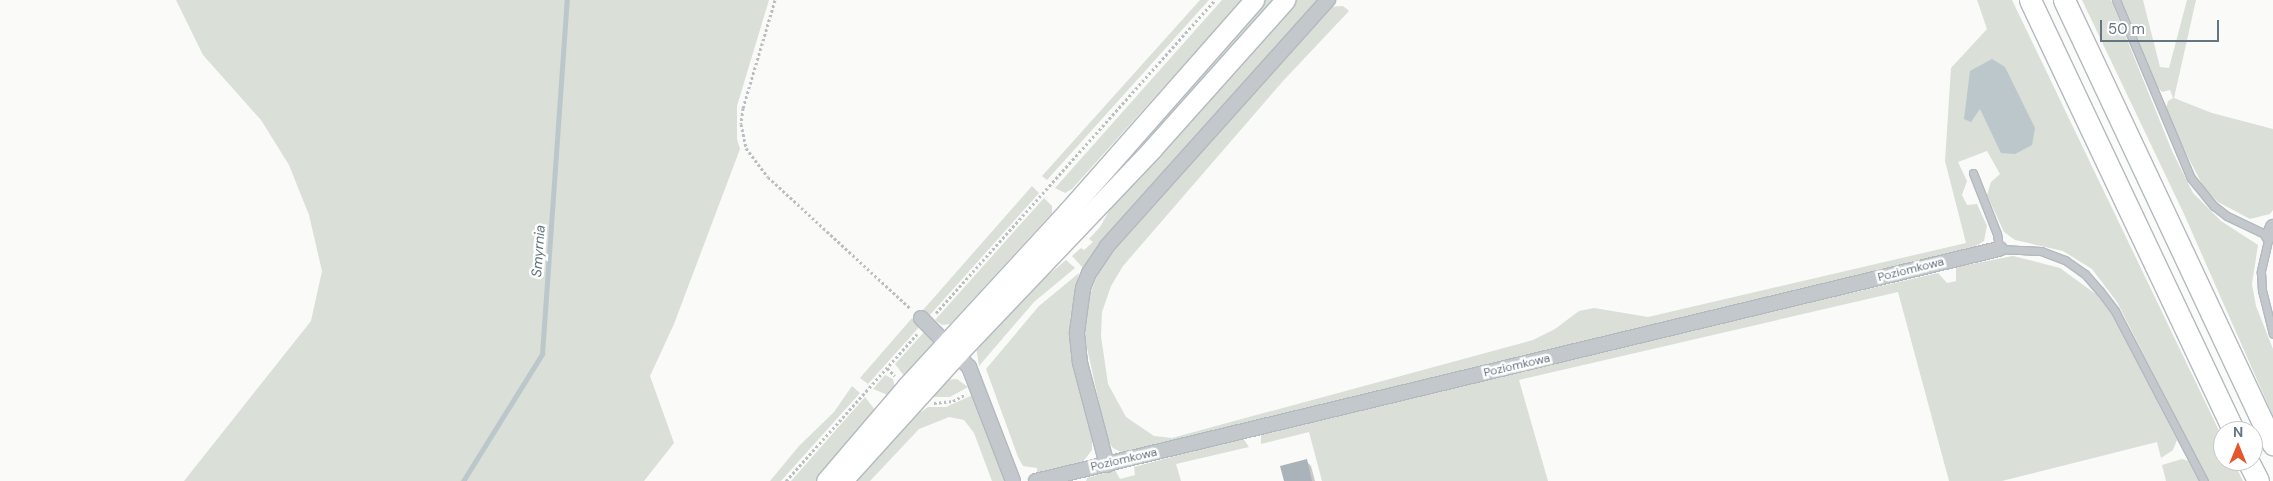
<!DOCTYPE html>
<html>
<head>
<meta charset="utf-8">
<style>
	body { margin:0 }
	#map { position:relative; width:2273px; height:481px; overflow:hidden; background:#fafaf8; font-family:"DM Sans",sans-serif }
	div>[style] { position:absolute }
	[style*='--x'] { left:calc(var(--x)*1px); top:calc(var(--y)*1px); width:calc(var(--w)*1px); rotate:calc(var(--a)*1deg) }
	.green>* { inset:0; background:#dadfd7 }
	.water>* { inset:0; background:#bbc7cb }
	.shadow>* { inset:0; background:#0003 }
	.stream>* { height:5px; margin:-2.5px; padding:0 2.5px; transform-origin:2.5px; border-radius:2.5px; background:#bbc7cb }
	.building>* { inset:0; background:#aab3b9 }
	.path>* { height:3px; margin-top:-1.5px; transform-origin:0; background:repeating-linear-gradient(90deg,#bbbfc2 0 2.5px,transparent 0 5px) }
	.roads { filter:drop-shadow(1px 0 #b3babf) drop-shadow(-1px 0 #b3babf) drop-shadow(0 1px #b3babf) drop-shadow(0 -1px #b3babf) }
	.lane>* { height:7px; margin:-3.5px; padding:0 3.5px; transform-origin:3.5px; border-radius:3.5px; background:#c3c8cc }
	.street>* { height:14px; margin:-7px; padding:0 7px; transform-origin:7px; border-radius:7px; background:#c3c8cc }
	.secondary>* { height:19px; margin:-9.5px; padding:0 9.5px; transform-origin:9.5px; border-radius:9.5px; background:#fff }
	.primary>* { height:21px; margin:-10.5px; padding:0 10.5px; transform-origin:10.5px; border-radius:10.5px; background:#fff }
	span { translate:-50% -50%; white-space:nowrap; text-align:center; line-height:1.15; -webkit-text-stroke:5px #fff; paint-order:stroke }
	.street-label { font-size:12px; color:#657683 }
	.water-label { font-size:14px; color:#60757c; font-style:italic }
	.north { position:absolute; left:2213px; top:421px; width:50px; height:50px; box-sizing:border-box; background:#fff; border:1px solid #c1c8cd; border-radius:50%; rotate:0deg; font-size:14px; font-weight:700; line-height:20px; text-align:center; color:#657683 }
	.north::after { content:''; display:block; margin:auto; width:18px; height:22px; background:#e4572e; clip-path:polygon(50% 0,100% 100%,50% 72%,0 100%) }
	.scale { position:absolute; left:2100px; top:20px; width:119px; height:22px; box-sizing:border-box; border:2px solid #657683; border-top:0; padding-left:6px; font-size:15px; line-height:18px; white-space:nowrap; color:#657683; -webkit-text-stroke:4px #fff; paint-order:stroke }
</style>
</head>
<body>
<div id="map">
	<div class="green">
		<div style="clip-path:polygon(176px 0,769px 0,737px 106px,737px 139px,740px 149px,674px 324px,650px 376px,674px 443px,644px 481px,184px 481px,311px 321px,322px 271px,309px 215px,289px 165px,261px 120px,203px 55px)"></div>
		<div style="clip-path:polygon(1200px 0,1209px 0,1047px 180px,1042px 176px)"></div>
		<div style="clip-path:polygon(1222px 0,1242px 0,1072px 189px,1065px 193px,1055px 188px)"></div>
		<div style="clip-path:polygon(1262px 0,1277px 0,1147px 144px,1144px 141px,1177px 96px)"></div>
		<div style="clip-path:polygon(1295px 0,1322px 0,1084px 269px,1072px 256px,1081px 248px,1084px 250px,1093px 242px,1089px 239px,1100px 227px,1117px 197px)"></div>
		<div style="clip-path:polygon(1977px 0,2012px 0,2223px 439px,2223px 461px,2233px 461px,2243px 481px,2208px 481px,2117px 302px,2092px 269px,2063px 251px,2015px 240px,2004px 232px,1987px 195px,1991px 182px,2000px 174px,1987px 151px,1958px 162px,1967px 181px,1962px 195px,1967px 205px,1977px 204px,1987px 226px,1984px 241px,1971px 249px,1123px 453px,1113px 448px,1107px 439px,1084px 334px,1086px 305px,1102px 263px,1328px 7px,1343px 6px,1349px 11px,1283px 81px,1123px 266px,1111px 286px,1102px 312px,1101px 336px,1108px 384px,1126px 417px,1154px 436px,1172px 438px,1533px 340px,1555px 329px,1579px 311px,1594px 308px,1648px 317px,1966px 243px,1945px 161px,1951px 68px,1987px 29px)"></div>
		<div style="clip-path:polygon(2082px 0,2111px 0,2172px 151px,2193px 193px,2221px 221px,2258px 245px,2252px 284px,2256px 306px,2273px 349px,2273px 416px,2184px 214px)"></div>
		<div style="clip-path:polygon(2121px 0,2143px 0,2160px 67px,2169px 68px,2187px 0,2196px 0,2174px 98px,2212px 113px,2273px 129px,2273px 210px,2270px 214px,2250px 219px,2218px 202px,2204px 188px,2165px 112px,2168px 101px,2173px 98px,2170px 90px,2162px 92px,2153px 82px)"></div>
		<div style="clip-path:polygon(1032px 186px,1039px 193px,929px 316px,923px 310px)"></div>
		<div style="clip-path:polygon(1044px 198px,1052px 206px,1052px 213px,950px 324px,942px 325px,935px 320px)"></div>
		<div style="clip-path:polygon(2013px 256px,2060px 268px,2097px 295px,2112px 314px,2177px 440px,2173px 450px,2161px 458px,2157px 442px,2002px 481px,1949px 481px,1898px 292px,1519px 380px,1548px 481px,1322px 481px,1309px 432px,1261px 444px,1261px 435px,1729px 321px,1938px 273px,1947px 283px,1956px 281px,1956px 267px)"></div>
		<div style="clip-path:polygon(1066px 260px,1075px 268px,1034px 302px,979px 366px,976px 347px,1023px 296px)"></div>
		<div style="clip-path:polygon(1079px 273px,1070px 320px,1070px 343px,1092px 438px,1092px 450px,1082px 463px,1037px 473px,1037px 468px,1023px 466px,1018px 457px,986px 369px,1039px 306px)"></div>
		<div style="clip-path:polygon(912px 318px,921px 325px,868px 384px,860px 378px)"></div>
		<div style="clip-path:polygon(926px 330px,934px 344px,905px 377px,895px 364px)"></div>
		<div style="clip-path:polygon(885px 375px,893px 379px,895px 388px,888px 395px,873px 389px)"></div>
		<div style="clip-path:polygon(957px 379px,968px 387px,950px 397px,929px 397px,944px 380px)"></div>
		<div style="clip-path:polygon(852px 386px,860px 393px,781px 481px,770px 481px,799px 446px,834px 412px)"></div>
		<div style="clip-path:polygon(975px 394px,1005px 481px,992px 481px,974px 433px,964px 420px,949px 417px,919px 429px,870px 481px,851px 481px,918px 409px,921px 412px,928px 407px,946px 407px)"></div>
		<div style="clip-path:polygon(865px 397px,875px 410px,829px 468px,816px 481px,791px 481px)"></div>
		<div style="clip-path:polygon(1243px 438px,1249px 447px,1176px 464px,1181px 481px,1086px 481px,1087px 478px,1115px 470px,1120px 479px,1135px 475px,1134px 467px)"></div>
		<div style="clip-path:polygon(2182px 459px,2188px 461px,2199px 481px,2166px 481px,2162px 465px)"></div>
	</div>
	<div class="water">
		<div style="clip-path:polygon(1992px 59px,2005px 67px,2035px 128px,2032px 145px,2015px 154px,2001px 153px,1980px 109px,1971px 122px,1964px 119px,1970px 71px)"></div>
	</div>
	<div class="shadow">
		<div style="clip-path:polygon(1306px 461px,1311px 466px,1315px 481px,1285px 481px)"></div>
	</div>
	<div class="stream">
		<div style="--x:463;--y:481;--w:150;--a:-58.1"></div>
		<div style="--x:542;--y:354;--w:355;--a:-86"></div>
	</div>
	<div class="building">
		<div style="clip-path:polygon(1307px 459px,1312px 481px,1284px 481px,1280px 466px)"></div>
	</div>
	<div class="path">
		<div style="--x:775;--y:0;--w:113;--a:106.5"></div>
		<div style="--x:743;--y:108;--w:16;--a:97"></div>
		<div style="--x:741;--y:124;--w:25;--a:78"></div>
		<div style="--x:746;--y:148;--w:36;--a:53"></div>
		<div style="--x:768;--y:177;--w:195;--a:42.7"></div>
		<div style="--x:936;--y:313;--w:419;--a:-48.3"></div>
		<div style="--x:887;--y:368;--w:11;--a:45"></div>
		<div style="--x:934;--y:403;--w:19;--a:-6"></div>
		<div style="--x:953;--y:401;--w:15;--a:-28"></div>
		<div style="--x:786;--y:481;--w:197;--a:-48.3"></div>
	</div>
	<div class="roads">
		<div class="lane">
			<div style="--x:2116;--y:0;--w:193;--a:67.2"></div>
			<div style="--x:2191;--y:178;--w:36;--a:51"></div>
			<div style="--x:2214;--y:206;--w:16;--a:38"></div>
			<div style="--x:2227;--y:216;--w:47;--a:25.5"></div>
			<div style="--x:2269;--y:236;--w:37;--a:103"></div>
			<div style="--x:2261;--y:272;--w:18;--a:87"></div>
			<div style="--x:2262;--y:290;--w:45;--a:76"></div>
			<div style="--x:1973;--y:173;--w:66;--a:68.5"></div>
			<div style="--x:1997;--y:234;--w:15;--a:82"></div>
			<div style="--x:1999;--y:249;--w:42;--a:2.7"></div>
			<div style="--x:2041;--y:251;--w:26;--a:21"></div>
			<div style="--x:2065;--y:260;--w:24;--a:35"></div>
			<div style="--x:2085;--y:274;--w:23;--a:49"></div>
			<div style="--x:2100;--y:291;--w:25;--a:53"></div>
			<div style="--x:2115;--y:311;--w:192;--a:62.4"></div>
		</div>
		<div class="street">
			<div style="--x:2269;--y:236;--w:10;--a:-66"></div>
			<div style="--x:921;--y:318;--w:69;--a:45.6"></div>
			<div style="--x:969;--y:367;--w:122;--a:68.9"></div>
			<div style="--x:1107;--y:465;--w:106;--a:-104.8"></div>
			<div style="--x:1080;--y:363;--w:31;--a:-96"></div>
			<div style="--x:1077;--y:332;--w:44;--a:-82.2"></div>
			<div style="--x:1083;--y:288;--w:16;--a:-68"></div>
			<div style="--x:1089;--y:273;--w:32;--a:-56"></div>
			<div style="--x:1107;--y:246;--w:331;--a:-48.1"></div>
			<div style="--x:1036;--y:481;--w:991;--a:-13.55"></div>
		</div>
		<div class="secondary">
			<div style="--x:826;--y:481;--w:125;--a:-49.5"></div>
			<div style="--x:907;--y:386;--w:239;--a:-47.4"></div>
			<div style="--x:1069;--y:210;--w:280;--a:-48.6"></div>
			<div style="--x:842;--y:481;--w:173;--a:-47.8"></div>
			<div style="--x:958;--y:353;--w:282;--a:-46.4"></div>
			<div style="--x:1152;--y:149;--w:200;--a:-48.2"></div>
		</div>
		<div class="primary">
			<div style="--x:2030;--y:0;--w:477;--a:64.7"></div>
			<div style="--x:2064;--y:0;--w:491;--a:64.8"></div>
			<div style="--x:2248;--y:461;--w:22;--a:63"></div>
		</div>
	</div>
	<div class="street-label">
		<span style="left:1911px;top:270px;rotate:-14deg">Poziomkowa</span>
		<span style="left:1517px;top:366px;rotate:-13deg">Poziomkowa</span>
		<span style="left:1124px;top:460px;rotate:-13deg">Poziomkowa</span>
	</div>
	<div class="water-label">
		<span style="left:538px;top:251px;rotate:-86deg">Smyrnia</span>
	</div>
	<div class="north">N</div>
	<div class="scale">50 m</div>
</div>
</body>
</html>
